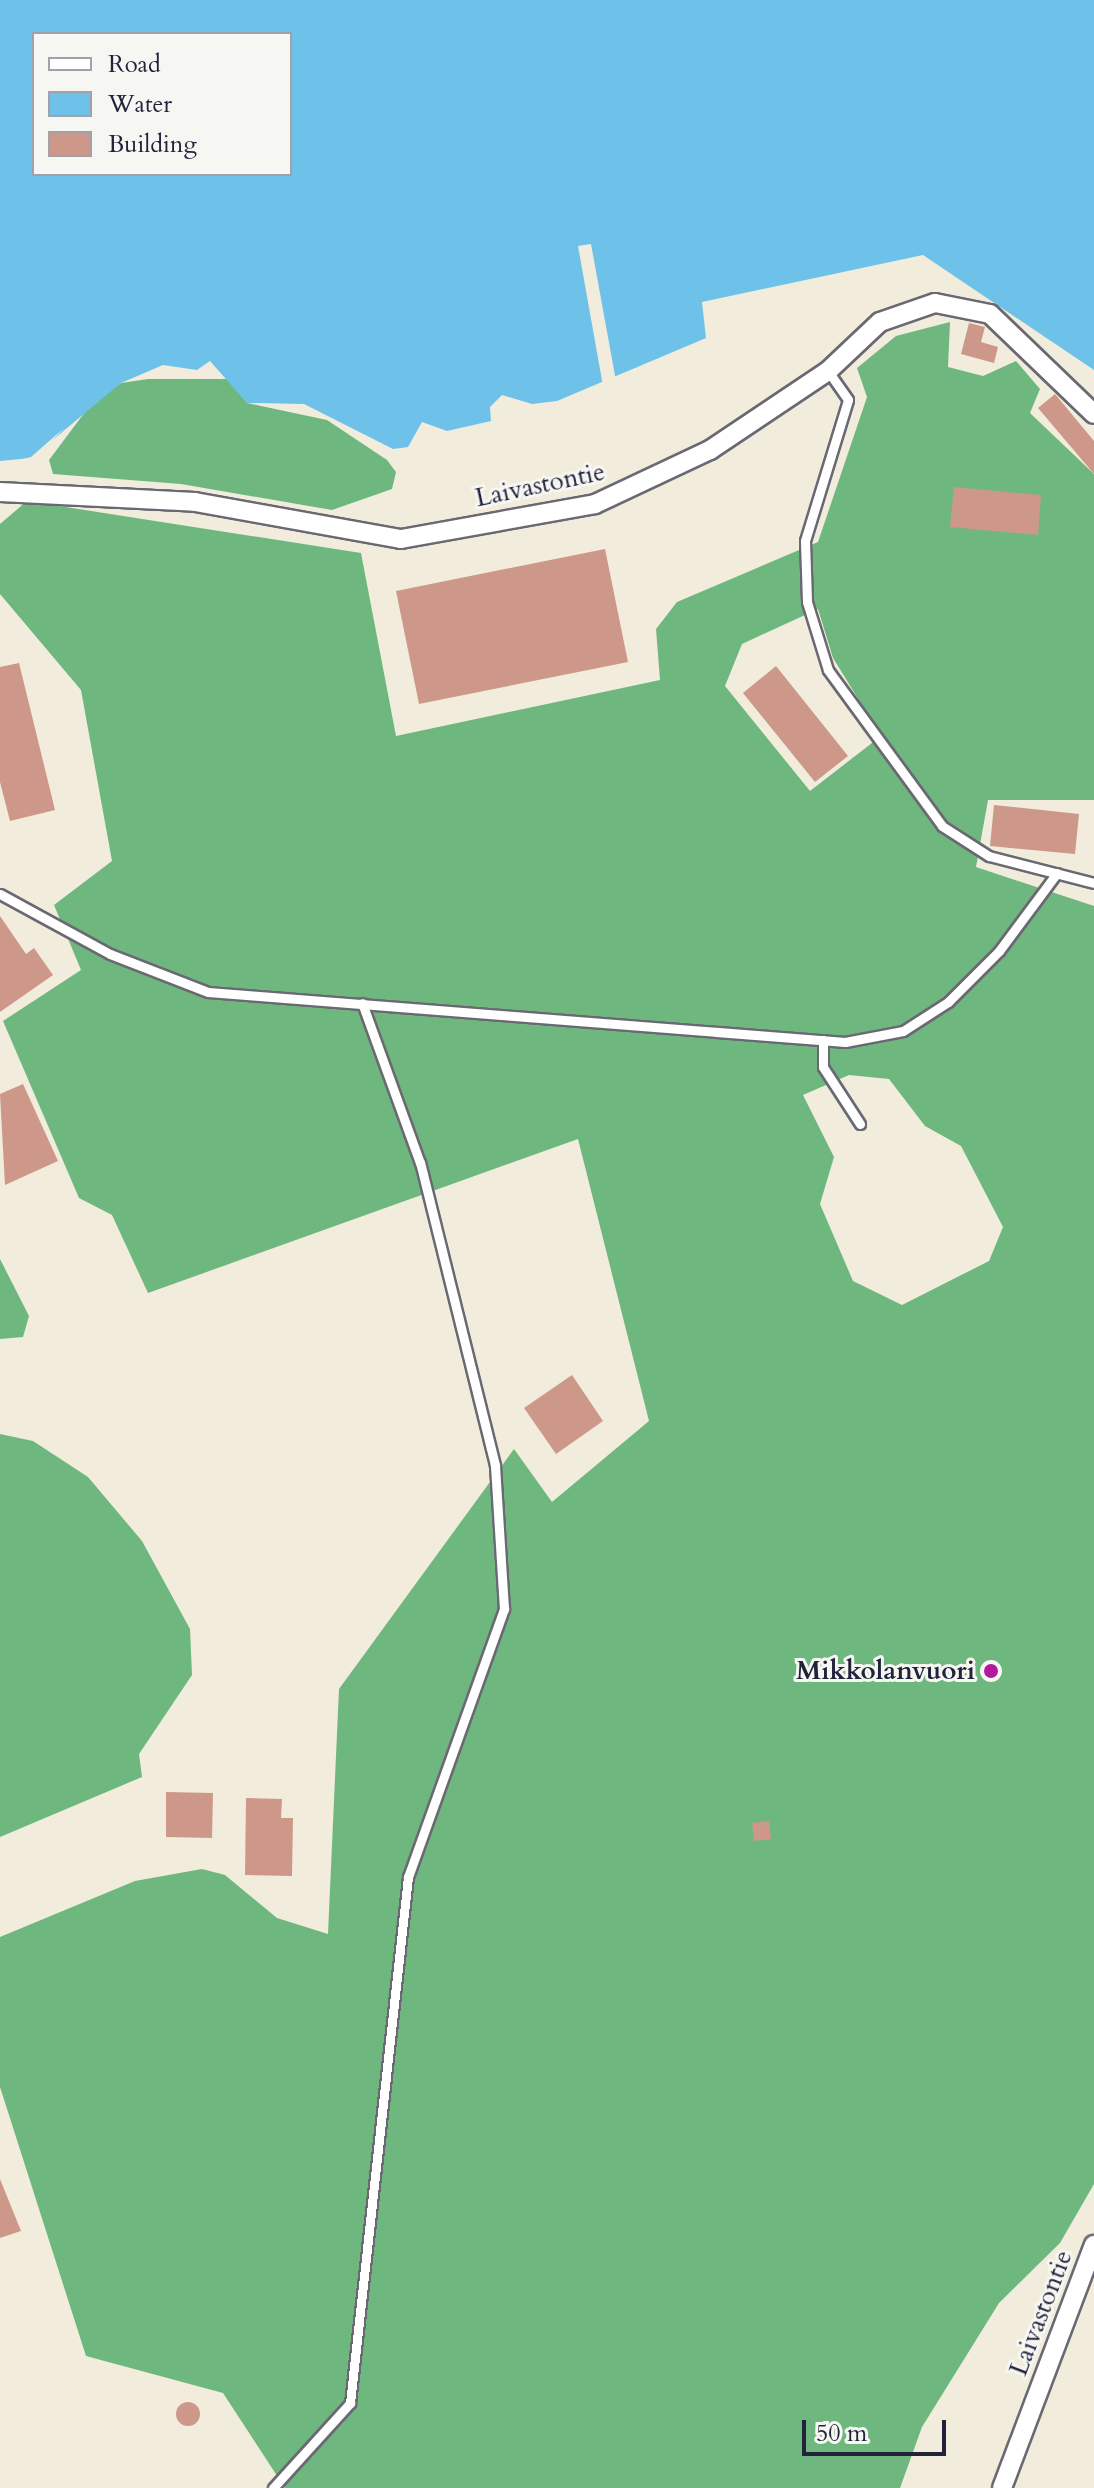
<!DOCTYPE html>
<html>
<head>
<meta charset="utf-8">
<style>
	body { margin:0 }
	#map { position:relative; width:1094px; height:2488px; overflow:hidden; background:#f1ecdb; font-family:Cardo,serif }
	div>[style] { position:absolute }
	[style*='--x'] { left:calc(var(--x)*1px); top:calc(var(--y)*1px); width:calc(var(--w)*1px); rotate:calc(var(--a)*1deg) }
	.forest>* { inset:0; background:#6eb87f }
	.water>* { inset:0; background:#6ec2ea }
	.pier>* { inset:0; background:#f1ecdb }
	.building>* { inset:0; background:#cd9889 }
	.round { border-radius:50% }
	.roads { filter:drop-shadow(2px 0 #6a6973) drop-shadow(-2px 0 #6a6973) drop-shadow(0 2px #6a6973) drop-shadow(0 -2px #6a6973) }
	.service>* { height:9px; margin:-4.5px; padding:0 4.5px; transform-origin:4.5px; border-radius:4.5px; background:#fff }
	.minor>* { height:18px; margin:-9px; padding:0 9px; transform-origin:9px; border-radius:9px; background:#fff }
	.dots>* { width:22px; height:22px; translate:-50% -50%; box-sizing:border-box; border:4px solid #f6f6f2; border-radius:50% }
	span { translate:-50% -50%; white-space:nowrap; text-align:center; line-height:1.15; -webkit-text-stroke:6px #f6f6f2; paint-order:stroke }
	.street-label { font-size:26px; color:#22223b }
	.poi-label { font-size:26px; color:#22223b; font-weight:700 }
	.right { translate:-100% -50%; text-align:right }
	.legend { position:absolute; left:32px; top:32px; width:260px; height:144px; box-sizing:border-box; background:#f6f6f2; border:2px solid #a1a1a9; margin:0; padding:10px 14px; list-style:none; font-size:24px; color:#22223b }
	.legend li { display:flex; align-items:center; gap:16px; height:40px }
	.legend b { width:40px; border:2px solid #a1a1a9 }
	.scale { position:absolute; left:802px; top:2420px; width:144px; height:36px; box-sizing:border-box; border:4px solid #22223b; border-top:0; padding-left:10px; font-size:24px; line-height:28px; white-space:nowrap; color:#22223b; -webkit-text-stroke:6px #f6f6f2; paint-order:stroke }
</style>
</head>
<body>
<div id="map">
	<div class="forest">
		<div style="clip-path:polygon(evenodd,950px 322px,948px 367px,983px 376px,1016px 361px,1040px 389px,1030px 413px,1094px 474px,1094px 800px,988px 800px,976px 867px,1094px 906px,1094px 2184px,1060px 2243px,999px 2303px,922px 2427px,900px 2488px,285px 2488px,223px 2393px,86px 2356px,0 2087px,0 1937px,135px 1881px,202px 1869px,225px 1875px,277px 1918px,328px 1934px,339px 1689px,514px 1449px,552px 1502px,649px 1421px,578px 1139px,148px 1293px,112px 1215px,79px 1198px,3px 1021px,81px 970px,54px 905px,112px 861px,81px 690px,0 594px,0 524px,27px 501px,361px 553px,396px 736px,660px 680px,656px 629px,677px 602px,818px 542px,867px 397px,857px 368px,896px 336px,950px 322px,818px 609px,833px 658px,881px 736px,810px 791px,725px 686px,742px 644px,818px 609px,950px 322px,849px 1075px,889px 1079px,925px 1126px,961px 1146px,1003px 1227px,989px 1261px,902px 1305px,853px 1281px,820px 1204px,834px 1157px,803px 1095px,849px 1075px)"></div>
		<div style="clip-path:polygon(148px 379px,231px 379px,247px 403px,327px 420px,387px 460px,396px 472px,392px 489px,332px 510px,181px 484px,53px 474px,49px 460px,91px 404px,121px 383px)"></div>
		<div style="clip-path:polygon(0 1259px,29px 1316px,23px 1337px,0 1339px)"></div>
		<div style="clip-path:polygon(0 1434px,33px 1441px,88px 1477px,142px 1541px,190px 1629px,192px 1675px,139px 1754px,142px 1777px,0 1837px)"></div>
	</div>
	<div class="water">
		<div style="clip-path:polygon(evenodd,0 0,1094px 0,1094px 370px,923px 255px,702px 302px,706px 338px,557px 401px,532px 404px,502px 395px,490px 407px,491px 421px,447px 431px,422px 422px,408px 447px,393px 449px,304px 404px,247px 403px,210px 361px,197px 370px,163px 365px,121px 383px,31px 458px,0 461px,0 0,34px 34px,290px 34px,290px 174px,34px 174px,34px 34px)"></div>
	</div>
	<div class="pier">
		<div style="clip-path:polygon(591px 244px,616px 381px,603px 386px,578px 246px)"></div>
		<div style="clip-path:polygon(64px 428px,33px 461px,0 465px,31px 457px)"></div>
	</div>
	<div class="building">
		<div style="clip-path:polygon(969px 323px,985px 327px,981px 342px,998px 347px,994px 363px,961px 354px)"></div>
		<div style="clip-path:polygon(1055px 394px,1094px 441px,1094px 474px,1038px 408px)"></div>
		<div style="clip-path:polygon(954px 487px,1041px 495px,1038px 535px,950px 527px)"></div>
		<div style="clip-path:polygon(605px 549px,628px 662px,419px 704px,396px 591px)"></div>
		<div style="clip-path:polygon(19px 663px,55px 810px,10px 821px,0 782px,0 667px)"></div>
		<div style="clip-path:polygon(776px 666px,848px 756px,815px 782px,743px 693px)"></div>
		<div style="clip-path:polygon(994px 805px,1079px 814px,1075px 854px,990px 846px)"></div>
		<div style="clip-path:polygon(0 916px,26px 954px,34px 948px,53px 975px,0 1012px)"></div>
		<div style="clip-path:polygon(23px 1084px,58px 1161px,5px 1185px,0 1094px)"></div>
		<div style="clip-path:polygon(572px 1375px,603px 1421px,556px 1454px,524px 1408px)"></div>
		<div style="clip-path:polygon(166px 1792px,213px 1793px,212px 1838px,166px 1837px)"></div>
		<div style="clip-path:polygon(246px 1798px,282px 1799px,281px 1818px,293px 1818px,292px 1876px,245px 1875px)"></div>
		<div style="clip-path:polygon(769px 1821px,771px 1839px,754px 1841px,752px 1823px)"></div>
		<div style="clip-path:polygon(0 2179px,21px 2231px,0 2238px)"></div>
		<div class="round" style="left:176px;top:2402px;width:24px;height:24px"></div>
	</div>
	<div class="roads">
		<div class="service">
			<div style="--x:828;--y:371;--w:35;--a:55"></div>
			<div style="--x:848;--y:400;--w:147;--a:107"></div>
			<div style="--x:805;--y:541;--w:61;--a:88.1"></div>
			<div style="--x:807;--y:602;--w:71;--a:72.8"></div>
			<div style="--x:828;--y:670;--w:193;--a:53.8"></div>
			<div style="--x:942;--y:826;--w:56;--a:32.6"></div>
			<div style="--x:989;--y:856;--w:108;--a:14.4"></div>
			<div style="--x:0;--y:894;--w:125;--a:28.6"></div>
			<div style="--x:110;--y:954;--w:105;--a:21.2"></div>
			<div style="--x:208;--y:992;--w:639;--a:4.49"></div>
			<div style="--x:845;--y:1042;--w:59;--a:-10.7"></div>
			<div style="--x:903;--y:1031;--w:54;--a:-32.8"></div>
			<div style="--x:948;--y:1002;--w:72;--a:-45"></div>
			<div style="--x:999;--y:951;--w:97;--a:-53.4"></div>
			<div style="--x:823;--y:1040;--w:27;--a:90"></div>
			<div style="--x:823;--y:1067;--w:68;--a:57"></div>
			<div style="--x:273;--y:2488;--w:115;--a:-47.8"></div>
			<div style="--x:350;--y:2403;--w:529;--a:-83.71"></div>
			<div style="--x:408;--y:1877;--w:285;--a:-70.3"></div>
			<div style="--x:504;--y:1609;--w:144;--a:-93.6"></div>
			<div style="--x:495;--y:1465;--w:311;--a:-103.9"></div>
			<div style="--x:420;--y:1163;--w:170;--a:-109.9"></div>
		</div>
		<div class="minor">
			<div style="--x:0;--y:492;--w:195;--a:2.9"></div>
			<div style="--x:195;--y:502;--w:209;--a:10.2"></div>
			<div style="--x:401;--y:539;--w:197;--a:-10.2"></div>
			<div style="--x:595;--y:504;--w:127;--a:-25.2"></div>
			<div style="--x:710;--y:450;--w:142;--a:-33.8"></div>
			<div style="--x:828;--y:371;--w:71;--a:-43.3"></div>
			<div style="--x:880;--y:322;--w:58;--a:-19.1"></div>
			<div style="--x:935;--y:303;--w:56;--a:11.3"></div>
			<div style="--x:990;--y:314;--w:144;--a:43.9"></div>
			<div style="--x:1002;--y:2488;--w:260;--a:-69.3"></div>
		</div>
	</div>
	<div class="dots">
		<div style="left:991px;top:1671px;background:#b5179e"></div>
	</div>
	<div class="street-label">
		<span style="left:540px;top:485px;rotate:-12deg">Laivastontie</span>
		<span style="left:1041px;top:2313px;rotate:-69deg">Laivastontie</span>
	</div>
	<div class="poi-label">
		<span class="right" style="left:975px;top:1671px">Mikkolanvuori</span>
	</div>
	<ul class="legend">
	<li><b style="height:10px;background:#fff"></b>Road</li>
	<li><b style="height:22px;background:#6ec2ea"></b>Water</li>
	<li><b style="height:22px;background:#cd9889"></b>Building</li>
	</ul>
	<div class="scale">50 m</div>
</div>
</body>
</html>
